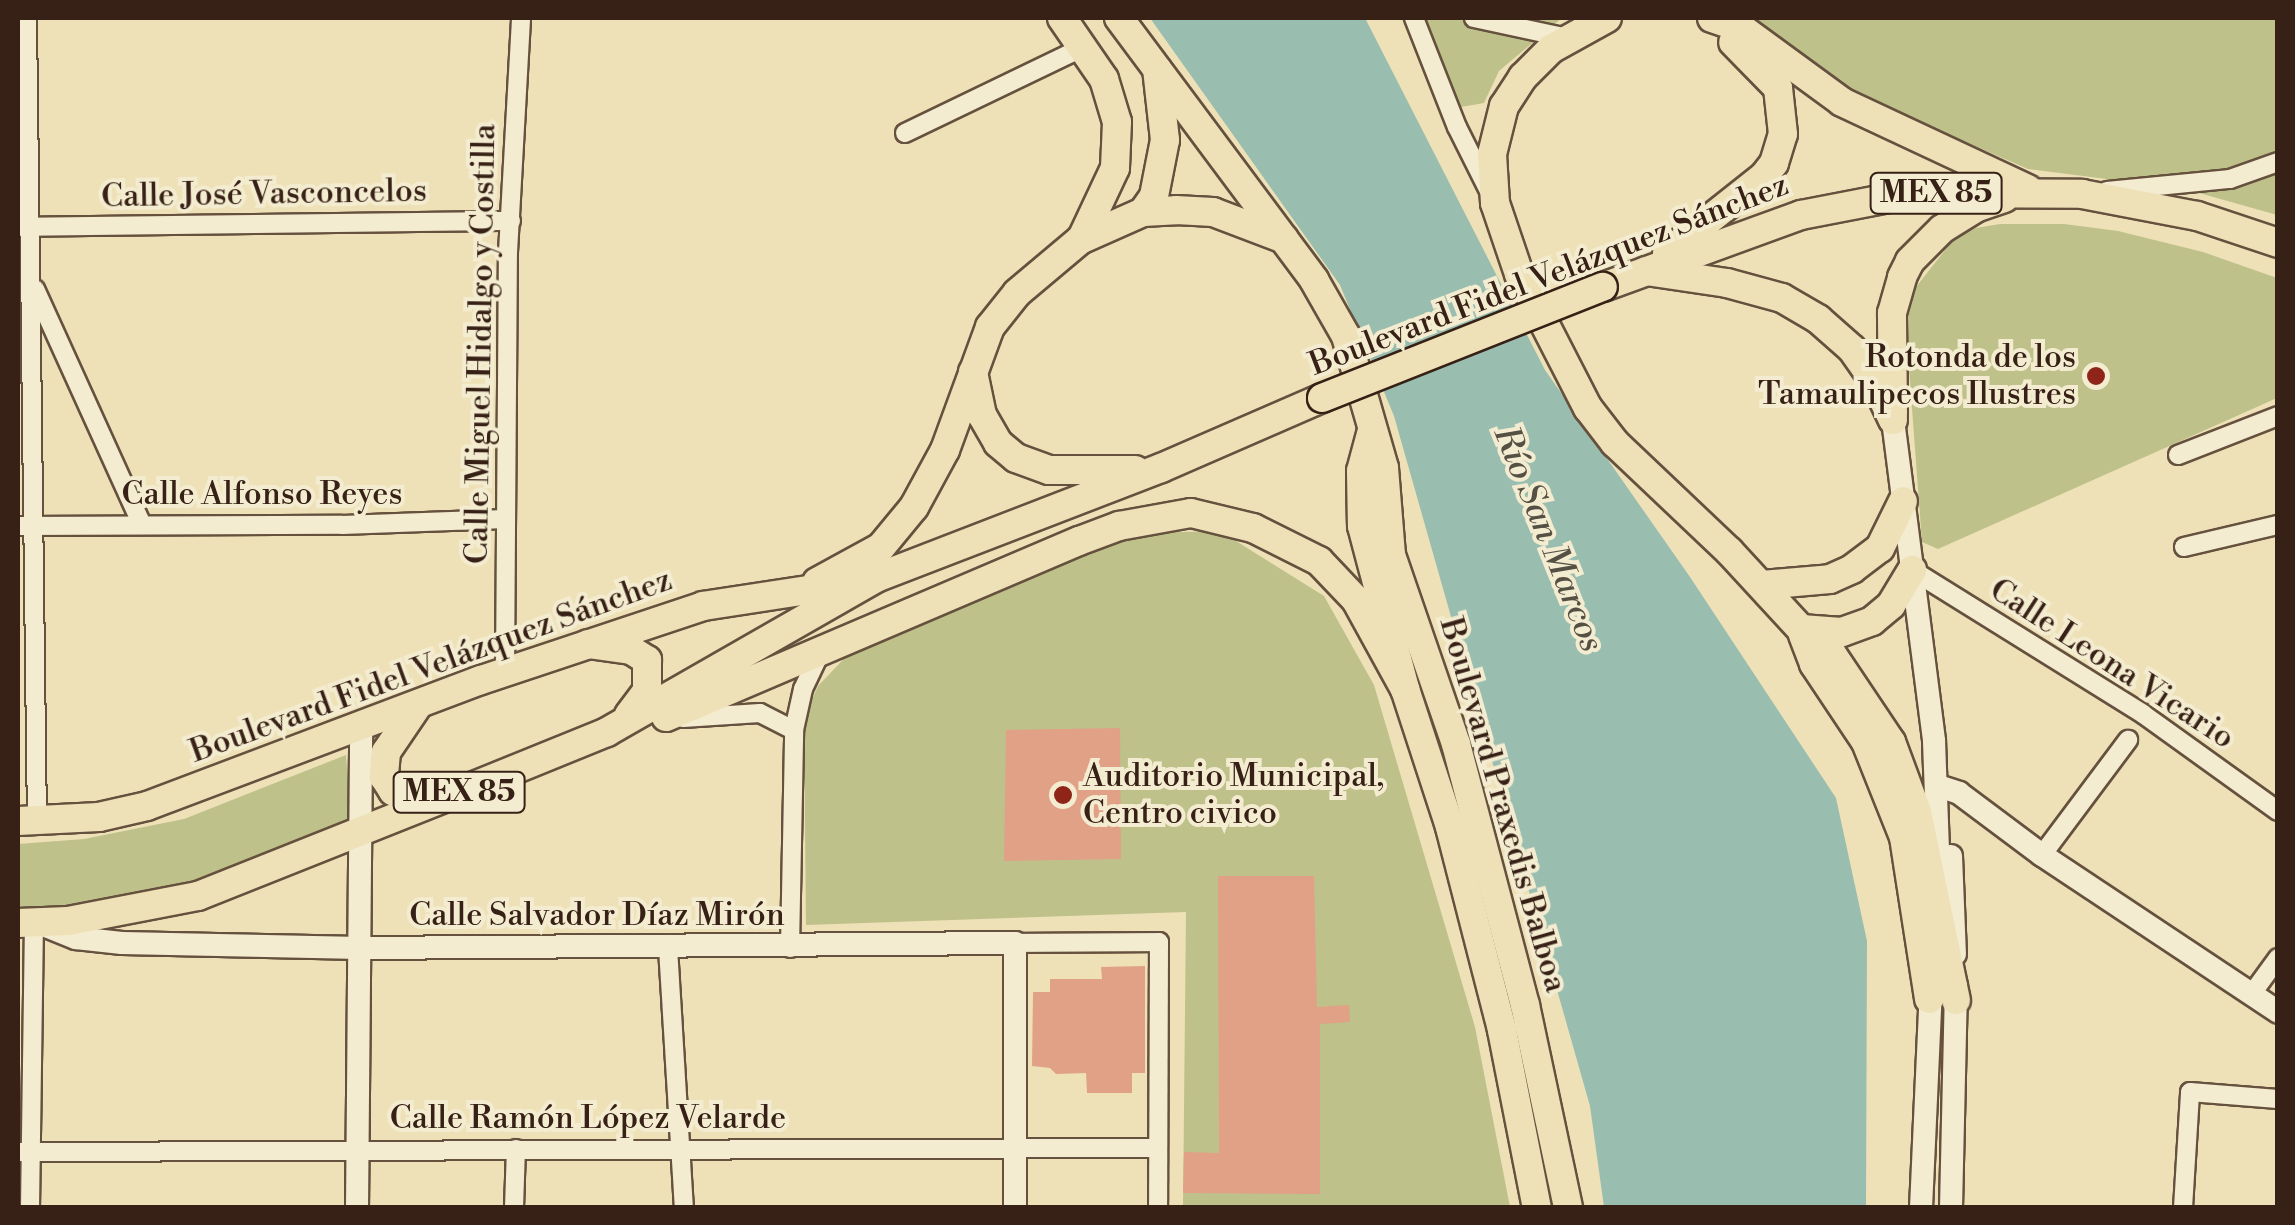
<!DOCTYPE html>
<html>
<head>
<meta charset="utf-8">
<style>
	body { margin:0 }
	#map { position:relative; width:2295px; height:1225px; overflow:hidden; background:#eee1b7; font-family:"Libre Bodoni",serif }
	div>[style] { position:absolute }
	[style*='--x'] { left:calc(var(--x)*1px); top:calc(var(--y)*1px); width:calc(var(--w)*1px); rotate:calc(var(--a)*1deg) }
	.green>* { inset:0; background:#bfc18a }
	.water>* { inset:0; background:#99bdaf }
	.building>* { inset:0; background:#e0a186 }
	.roads { filter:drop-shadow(2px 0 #65513e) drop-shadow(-2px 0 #65513e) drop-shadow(0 2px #65513e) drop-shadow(0 -2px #65513e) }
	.street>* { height:18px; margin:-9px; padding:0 9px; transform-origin:9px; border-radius:9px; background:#f4ecd0 }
	.secondary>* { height:22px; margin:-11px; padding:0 11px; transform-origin:11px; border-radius:11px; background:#f4ecd0 }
	.primary>* { height:28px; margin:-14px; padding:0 14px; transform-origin:14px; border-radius:14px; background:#eee1b7 }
	.bridges { filter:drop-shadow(2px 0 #372116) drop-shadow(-2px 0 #372116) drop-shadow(0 2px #372116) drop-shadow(0 -2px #372116) }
	.primary-bridge>* { height:28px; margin:-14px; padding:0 14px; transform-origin:14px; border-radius:14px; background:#eee1b7 }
	.dots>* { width:28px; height:28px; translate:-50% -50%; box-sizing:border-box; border:5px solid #f4ecd0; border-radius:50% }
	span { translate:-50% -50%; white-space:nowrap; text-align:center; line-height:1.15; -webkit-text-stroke:8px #f4ecd0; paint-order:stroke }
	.shield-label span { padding:2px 8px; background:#f4ecd0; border:2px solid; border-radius:8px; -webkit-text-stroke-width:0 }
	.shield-label { font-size:30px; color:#372116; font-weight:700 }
	.street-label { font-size:32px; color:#372116 }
	.poi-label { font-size:32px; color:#372116 }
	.right { translate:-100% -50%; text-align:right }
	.left { translate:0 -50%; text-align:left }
	.water-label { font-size:35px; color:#545044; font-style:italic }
	.frame { position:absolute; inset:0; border:20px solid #372116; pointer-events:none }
</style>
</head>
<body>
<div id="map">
	<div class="green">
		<div style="clip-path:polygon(1401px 18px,1562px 18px,1499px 71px,1484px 103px,1461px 107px,1440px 93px)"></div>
		<div style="clip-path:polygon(1742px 18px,2277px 18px,2277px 215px,2185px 189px,2028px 169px,1857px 95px)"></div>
		<div style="clip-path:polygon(2000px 224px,2064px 224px,2118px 231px,2203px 252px,2277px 278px,2277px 398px,1938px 549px,1922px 542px,1906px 328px,1912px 292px,1953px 240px,1976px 228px)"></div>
		<div style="clip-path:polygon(1220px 531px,1324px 596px,1374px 685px,1475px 1027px,1510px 1207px,1183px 1207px,1186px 912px,806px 925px,804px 717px,818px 686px,859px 643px,1024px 569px,1144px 533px)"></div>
		<div style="clip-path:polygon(346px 755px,351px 821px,230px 873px,52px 912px,18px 913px,18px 844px,84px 839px,184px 819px)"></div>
	</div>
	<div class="water">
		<div style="clip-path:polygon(1150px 18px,1365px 18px,1545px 370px,1690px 577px,1836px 798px,1867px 941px,1866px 1207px,1604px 1207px,1590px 1106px,1394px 416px,1340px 285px)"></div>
	</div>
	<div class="building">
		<div style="clip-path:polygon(1120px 728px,1121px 859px,1004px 861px,1006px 730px)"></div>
		<div style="clip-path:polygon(1218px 876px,1314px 876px,1317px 1007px,1349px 1005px,1350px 1022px,1320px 1024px,1320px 1194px,1183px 1193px,1184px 1152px,1219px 1153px)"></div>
		<div style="clip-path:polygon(1145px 966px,1145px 1073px,1132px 1073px,1132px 1093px,1087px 1093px,1086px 1073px,1056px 1074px,1050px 1068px,1032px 1066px,1033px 992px,1050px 992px,1050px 979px,1102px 979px,1101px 967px)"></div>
	</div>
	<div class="roads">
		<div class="street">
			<div style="--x:27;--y:18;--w:803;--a:89.29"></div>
			<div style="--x:1414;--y:18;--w:117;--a:68.5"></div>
			<div style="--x:1457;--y:127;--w:74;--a:63.4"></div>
			<div style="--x:1474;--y:18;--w:95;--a:12.1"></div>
			<div style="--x:905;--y:133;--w:199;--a:-25.7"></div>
			<div style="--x:2107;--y:191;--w:124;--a:-5.6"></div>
			<div style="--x:2230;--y:179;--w:51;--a:-19.5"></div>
			<div style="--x:18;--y:227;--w:493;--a:-0.7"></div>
			<div style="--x:35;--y:289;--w:259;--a:65.6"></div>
			<div style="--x:2178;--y:455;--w:107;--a:-21.3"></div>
			<div style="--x:18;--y:526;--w:324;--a:-0.2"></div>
			<div style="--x:342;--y:525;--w:164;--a:-2.1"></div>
			<div style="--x:2184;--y:547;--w:97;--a:-13.2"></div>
			<div style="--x:1912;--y:570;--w:272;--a:31.9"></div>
			<div style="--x:2143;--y:714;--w:166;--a:35.7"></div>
			<div style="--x:505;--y:672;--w:420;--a:-89.6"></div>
			<div style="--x:508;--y:252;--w:234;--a:-86.8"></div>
			<div style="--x:683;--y:718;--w:77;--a:-3.7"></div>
			<div style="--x:760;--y:713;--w:38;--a:27"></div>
			<div style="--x:2042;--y:855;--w:144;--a:-53.2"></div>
			<div style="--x:1015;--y:943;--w:144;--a:-0.4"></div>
			<div style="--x:1159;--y:942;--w:266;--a:90.2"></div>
			<div style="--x:668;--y:948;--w:260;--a:86.5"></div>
			<div style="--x:790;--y:948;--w:218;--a:-88.9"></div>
			<div style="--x:794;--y:730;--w:42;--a:-77.6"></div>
			<div style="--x:803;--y:689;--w:44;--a:-64.6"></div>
			<div style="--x:2251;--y:995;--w:46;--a:-53.9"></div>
			<div style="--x:18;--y:1152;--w:1140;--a:-0.2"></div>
			<div style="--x:30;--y:1208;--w:285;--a:-89.2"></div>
			<div style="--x:514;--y:1208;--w:59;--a:-88.1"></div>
			<div style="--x:2183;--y:1208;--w:116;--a:-86.5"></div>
			<div style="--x:2190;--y:1092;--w:88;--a:4.5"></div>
		</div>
		<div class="secondary">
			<div style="--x:1893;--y:420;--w:324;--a:82.7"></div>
			<div style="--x:1934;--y:741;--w:138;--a:87.9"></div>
			<div style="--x:1938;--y:786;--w:22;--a:18"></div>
			<div style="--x:1959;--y:793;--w:104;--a:36.8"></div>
			<div style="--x:2042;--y:855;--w:283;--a:33.6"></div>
			<div style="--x:1951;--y:856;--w:98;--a:87.7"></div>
			<div style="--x:41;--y:924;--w:38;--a:22"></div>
			<div style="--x:76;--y:938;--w:46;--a:6.2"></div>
			<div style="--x:122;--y:943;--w:239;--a:1.2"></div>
			<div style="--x:361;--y:948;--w:654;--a:-0.44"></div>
			<div style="--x:1015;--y:943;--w:265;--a:90"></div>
			<div style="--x:357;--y:1208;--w:483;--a:-89.5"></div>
			<div style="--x:1921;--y:1208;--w:222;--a:-87.4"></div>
			<div style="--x:1951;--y:1208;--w:222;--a:-88.7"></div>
		</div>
		<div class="primary">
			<div style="--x:1062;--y:18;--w:74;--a:55.5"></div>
			<div style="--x:1104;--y:79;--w:45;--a:73.2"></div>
			<div style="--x:1117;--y:122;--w:46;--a:92.5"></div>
			<div style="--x:1115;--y:168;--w:77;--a:115.2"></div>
			<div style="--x:1119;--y:18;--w:327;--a:53.3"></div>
			<div style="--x:1314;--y:280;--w:64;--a:60.3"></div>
			<div style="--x:1346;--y:336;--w:137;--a:73.9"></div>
			<div style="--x:1384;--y:468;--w:87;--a:85.4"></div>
			<div style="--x:1391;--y:555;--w:200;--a:71"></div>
			<div style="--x:1456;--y:744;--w:270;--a:75.2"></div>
			<div style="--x:1525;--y:1005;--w:208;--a:78"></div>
			<div style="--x:1607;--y:18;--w:64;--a:151"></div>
			<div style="--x:1551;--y:49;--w:40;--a:135"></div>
			<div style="--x:1523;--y:77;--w:35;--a:123"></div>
			<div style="--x:1504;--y:106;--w:49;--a:104"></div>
			<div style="--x:1492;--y:154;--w:49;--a:86.5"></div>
			<div style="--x:1495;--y:203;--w:75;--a:71.3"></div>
			<div style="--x:1519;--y:274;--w:151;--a:62.8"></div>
			<div style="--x:1588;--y:408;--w:44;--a:52.4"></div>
			<div style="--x:1615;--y:443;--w:157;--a:43.5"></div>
			<div style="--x:1729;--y:551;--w:106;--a:47.3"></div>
			<div style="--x:1801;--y:629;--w:40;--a:39"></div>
			<div style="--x:1832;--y:654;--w:106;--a:56.2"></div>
			<div style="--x:1891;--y:742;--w:75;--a:69.6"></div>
			<div style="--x:1917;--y:812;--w:192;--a:78.3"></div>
			<div style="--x:1712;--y:18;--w:31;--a:19"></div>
			<div style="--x:1741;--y:28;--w:125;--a:36.2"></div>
			<div style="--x:1842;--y:102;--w:205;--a:25.1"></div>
			<div style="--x:1143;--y:212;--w:19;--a:-55"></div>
			<div style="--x:1154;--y:196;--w:57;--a:-78.9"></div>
			<div style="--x:1165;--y:140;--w:71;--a:-96.4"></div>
			<div style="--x:1667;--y:253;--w:124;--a:-38.4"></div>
			<div style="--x:1764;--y:176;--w:16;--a:-52"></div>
			<div style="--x:1774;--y:163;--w:30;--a:-73"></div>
			<div style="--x:1783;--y:134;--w:46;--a:-96.2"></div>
			<div style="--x:1778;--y:88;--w:64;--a:-134.4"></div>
			<div style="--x:1646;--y:271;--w:82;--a:8.4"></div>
			<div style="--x:1727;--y:283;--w:57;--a:15.3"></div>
			<div style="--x:1782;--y:298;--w:42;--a:30.3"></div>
			<div style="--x:1818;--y:319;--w:45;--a:41.4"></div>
			<div style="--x:1852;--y:349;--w:40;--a:55.1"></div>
			<div style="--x:1875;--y:382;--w:42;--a:64.7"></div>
			<div style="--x:1603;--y:287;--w:211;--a:-20"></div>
			<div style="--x:1801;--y:215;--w:116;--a:-10.9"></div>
			<div style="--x:1915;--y:193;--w:167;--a:0.3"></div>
			<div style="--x:2082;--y:194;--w:117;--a:10.8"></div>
			<div style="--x:2197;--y:216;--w:85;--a:18.4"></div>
			<div style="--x:973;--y:372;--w:44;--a:78.2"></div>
			<div style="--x:982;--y:415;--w:32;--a:60"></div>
			<div style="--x:998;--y:443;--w:23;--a:40"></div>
			<div style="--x:1016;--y:458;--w:35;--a:20"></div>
			<div style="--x:1049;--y:470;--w:86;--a:0"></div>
			<div style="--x:1893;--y:414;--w:101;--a:-90.6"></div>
			<div style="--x:1892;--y:313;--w:37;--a:-74"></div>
			<div style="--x:1902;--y:277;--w:18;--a:-63"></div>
			<div style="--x:1910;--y:261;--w:45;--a:-45"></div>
			<div style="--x:1942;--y:229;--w:39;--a:-32"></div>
			<div style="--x:1975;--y:208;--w:31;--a:-19"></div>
			<div style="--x:1372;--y:430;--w:42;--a:105"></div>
			<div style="--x:1361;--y:471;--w:55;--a:89"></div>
			<div style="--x:1362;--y:526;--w:169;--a:75.2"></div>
			<div style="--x:1405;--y:689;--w:145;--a:71.9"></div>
			<div style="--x:1450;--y:827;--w:210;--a:75.6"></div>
			<div style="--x:1502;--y:1030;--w:181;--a:78.9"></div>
			<div style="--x:817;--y:582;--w:73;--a:-28.7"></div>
			<div style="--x:881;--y:547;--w:52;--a:-50.5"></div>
			<div style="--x:914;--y:507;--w:65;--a:-61.5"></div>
			<div style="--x:945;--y:450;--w:131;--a:-69.9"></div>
			<div style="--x:990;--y:327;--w:43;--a:-51.5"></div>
			<div style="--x:1017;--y:293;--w:82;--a:-40.1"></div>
			<div style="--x:1080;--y:240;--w:69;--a:-24"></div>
			<div style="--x:1143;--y:212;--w:33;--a:-3"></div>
			<div style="--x:1176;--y:210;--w:37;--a:3"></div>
			<div style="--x:1213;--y:212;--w:76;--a:20.8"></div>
			<div style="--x:1762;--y:585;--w:68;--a:-5"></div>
			<div style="--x:1830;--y:579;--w:24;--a:-24"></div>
			<div style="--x:1852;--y:569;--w:35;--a:-37"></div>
			<div style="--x:1880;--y:548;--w:52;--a:-63.9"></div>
			<div style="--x:1801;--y:629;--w:41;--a:4.2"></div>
			<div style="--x:1842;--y:632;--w:32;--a:-20"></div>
			<div style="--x:1872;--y:621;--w:25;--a:-40"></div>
			<div style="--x:1891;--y:605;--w:41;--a:-59"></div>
			<div style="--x:1803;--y:635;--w:31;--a:69"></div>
			<div style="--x:1814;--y:664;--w:94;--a:56.3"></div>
			<div style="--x:1866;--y:742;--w:102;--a:68.2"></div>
			<div style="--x:1904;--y:837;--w:164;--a:81.2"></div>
			<div style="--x:588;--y:644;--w:43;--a:7.9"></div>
			<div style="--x:631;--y:650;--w:19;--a:32"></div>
			<div style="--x:647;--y:660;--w:31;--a:90"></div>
			<div style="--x:647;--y:691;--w:30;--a:127"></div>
			<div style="--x:418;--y:705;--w:57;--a:124.2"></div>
			<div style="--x:386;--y:752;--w:25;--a:95"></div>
			<div style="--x:384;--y:777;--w:17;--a:57"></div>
			<div style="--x:393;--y:791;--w:15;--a:23"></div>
			<div style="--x:407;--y:797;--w:30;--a:-2"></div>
			<div style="--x:666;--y:717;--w:449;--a:-23.1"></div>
			<div style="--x:1079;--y:541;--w:43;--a:-20.6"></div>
			<div style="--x:1119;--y:526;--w:73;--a:-10.2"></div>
			<div style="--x:1191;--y:513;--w:64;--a:13.6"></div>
			<div style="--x:1253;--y:528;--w:74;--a:26.6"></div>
			<div style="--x:1319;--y:561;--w:54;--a:46.5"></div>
			<div style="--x:1356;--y:600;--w:102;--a:61.2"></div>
			<div style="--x:18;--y:821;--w:81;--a:-2.8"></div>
			<div style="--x:99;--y:817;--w:49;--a:-12.9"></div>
			<div style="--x:147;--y:806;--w:357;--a:-20.7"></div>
			<div style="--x:481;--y:680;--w:234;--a:-18.4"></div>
			<div style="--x:703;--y:606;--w:158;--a:-8.7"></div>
			<div style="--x:18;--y:923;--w:50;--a:-2.3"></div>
			<div style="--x:68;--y:921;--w:132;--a:-10.9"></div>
			<div style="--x:198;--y:896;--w:273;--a:-21.7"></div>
			<div style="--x:452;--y:795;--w:167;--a:-22.1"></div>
			<div style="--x:607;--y:732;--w:310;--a:-29.8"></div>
			<div style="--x:876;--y:578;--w:305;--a:-21.1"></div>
			<div style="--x:1161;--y:468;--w:176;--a:-23.5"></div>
		</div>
	</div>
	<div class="bridges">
		<div class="primary-bridge">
			<div style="--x:1322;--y:398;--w:302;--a:-21.6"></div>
		</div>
	</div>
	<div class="dots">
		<div style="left:2096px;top:376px;background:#8f2418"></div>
		<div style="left:1063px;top:795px;background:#8f2418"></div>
	</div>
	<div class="shield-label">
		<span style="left:1936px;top:193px">MEX 85</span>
		<span style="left:459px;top:792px">MEX 85</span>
	</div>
	<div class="street-label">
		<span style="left:264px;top:194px;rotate:-1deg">Calle José Vasconcelos</span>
		<span style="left:1549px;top:275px;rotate:-21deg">Boulevard Fidel Velázquez Sánchez</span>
		<span style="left:481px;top:344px;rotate:-89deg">Calle Miguel Hidalgo y Costilla</span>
		<span style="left:262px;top:494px">Calle Alfonso Reyes</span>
		<span style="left:2112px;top:664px;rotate:33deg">Calle Leona Vicario</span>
		<span style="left:431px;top:666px;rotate:-20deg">Boulevard Fidel Velázquez Sánchez</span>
		<span style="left:1503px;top:805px;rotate:74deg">Boulevard Praxedis Balboa</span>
		<span style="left:597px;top:915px">Calle Salvador Díaz Mirón</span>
		<span style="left:588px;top:1118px">Calle Ramón López Velarde</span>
	</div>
	<div class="poi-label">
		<span class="right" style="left:2076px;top:376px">Rotonda de los<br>Tamaulipecos Ilustres</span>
		<span class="left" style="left:1083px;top:795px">Auditorio Municipal,<br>Centro civico</span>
	</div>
	<div class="water-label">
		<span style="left:1548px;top:539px;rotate:68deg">Río San Marcos</span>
	</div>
	<div class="frame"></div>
</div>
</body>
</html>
